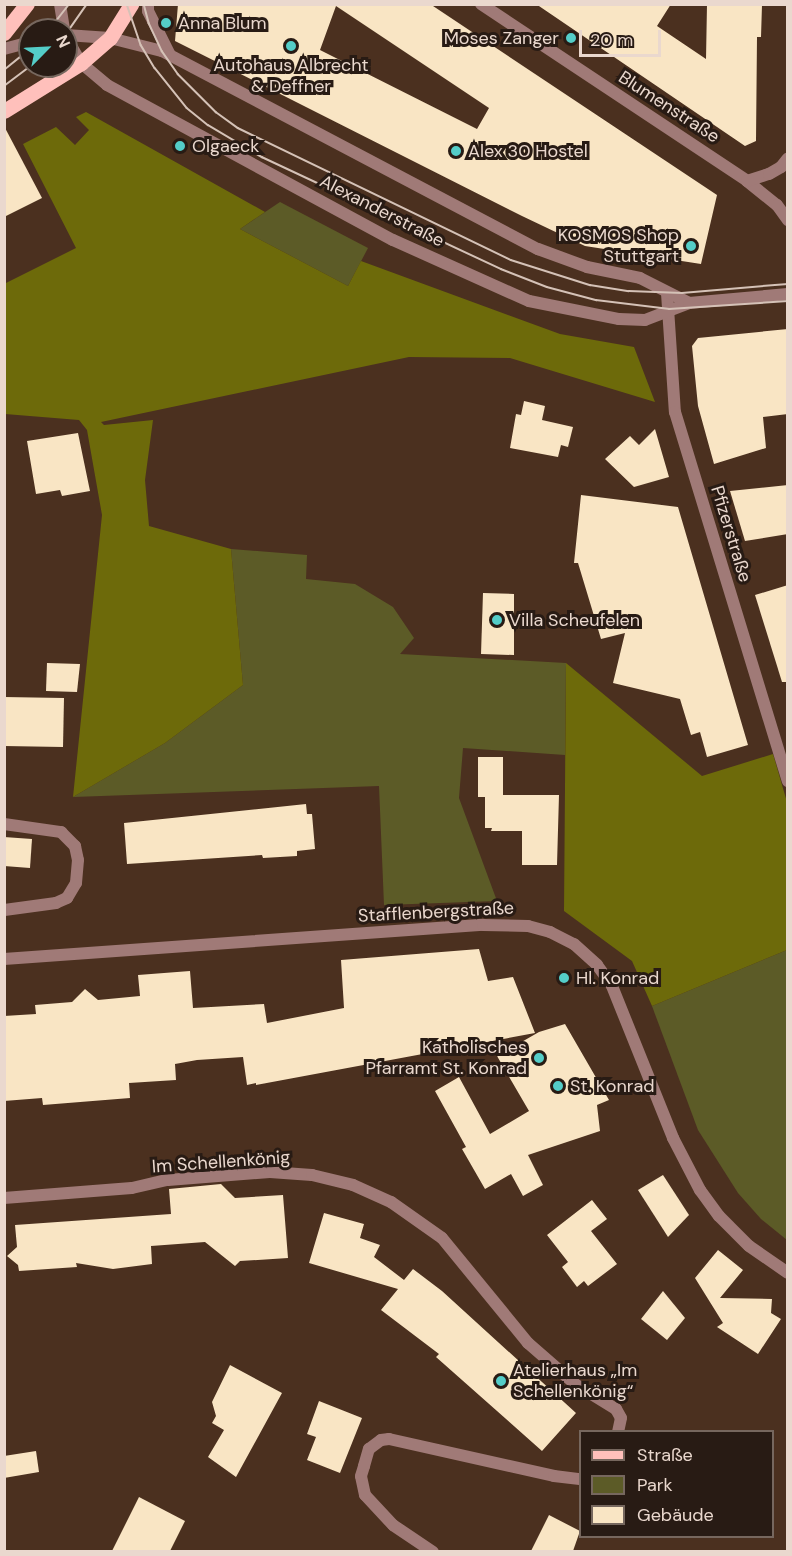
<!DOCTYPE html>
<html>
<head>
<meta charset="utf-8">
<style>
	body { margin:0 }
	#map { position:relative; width:792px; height:1556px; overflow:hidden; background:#4b301f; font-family:"DM Sans",sans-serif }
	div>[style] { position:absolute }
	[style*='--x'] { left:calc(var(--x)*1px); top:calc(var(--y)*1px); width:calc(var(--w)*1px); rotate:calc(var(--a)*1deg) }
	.green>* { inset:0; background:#5c5b27 }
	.forest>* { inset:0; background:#6d6a0a }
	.building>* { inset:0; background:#f9e5c4 }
	.minor>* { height:12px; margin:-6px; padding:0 6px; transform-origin:6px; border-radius:6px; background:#a07a77 }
	.tertiary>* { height:12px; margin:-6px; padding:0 6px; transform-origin:6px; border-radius:6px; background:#a07a77 }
	.primary>* { height:15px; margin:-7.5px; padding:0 7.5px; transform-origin:7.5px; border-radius:7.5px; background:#ffc0bb }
	.tram>* { height:1.5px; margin:-0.75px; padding:0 0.75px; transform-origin:0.75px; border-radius:0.75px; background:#d5c2b7 }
	.dots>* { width:16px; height:16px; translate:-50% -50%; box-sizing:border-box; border:3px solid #281b14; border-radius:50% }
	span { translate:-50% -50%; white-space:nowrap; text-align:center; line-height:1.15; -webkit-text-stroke:6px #281b14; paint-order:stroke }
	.poi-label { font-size:18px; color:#ead8ce }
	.left { translate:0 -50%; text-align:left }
	.right { translate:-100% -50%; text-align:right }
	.street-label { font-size:18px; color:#ead8ce }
	.frame { position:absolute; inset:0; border:6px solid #ead8ce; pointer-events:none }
	.legend { position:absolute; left:579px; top:1430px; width:195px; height:108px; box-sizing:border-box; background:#281b14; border:2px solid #76675e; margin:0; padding:8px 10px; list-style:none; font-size:18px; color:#ead8ce }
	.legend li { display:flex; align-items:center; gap:12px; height:30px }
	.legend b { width:30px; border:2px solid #76675e }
	.north { position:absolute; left:18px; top:18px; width:60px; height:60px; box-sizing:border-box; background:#281b14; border:2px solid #76675e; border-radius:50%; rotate:66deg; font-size:16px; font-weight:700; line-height:24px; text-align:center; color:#ead8ce }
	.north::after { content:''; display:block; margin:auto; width:21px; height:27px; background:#54cdc8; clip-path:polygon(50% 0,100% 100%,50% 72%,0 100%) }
	.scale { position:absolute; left:579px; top:30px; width:82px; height:27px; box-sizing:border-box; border:3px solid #ead8ce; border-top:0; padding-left:8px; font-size:18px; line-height:21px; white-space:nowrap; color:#ead8ce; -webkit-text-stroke:4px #281b14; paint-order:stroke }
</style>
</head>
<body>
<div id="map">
	<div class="green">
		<div style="clip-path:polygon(280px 202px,368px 248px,348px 286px,240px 229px)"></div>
		<div style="clip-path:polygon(231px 549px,307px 555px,306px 579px,355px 584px,393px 607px,414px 638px,400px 654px,566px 663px,565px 755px,463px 748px,459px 798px,497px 901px,384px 905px,379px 786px,73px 797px,165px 743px,243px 685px)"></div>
		<div style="clip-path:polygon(787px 950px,787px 1240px,761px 1219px,738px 1193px,698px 1130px,652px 1006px)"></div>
	</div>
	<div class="forest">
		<div style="clip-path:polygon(86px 112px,265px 212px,240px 229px,348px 286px,361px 261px,560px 334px,634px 347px,655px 402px,510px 358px,409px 357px,101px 422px,104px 425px,153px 420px,145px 480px,149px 526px,231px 549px,243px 685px,165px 743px,73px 797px,102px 515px,87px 430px,79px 420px,5px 414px,4px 284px,76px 248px,23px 144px,56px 127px,75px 145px,89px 130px,76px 117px)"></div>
		<div style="clip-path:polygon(566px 663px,702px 776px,773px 754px,787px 802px,787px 950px,652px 1006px,632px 961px,564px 911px)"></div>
	</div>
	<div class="building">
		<div style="clip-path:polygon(evenodd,178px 4px,430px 4px,717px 195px,701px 264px,585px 246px,522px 216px,175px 41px,178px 4px,336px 6px,489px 108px,477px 129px,320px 50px,336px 6px)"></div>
		<div style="clip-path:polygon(536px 4px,671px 4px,657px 26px,706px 59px,707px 4px,762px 5px,761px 37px,757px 37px,756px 141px,745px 146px)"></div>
		<div style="clip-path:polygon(4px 126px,42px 198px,4px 217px)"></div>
		<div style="clip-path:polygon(788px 329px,788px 414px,763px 417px,766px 448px,714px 464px,698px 406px,692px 346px,698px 338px)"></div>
		<div style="clip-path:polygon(524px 401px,545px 406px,542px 420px,573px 427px,568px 447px,561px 445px,558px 457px,510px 448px,516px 414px,521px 415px)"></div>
		<div style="clip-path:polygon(655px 429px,669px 477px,634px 487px,605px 459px,630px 436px,639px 445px)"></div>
		<div style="clip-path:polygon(78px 433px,90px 491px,62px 496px,60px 490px,36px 494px,27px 441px)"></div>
		<div style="clip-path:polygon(788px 485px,788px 534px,745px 541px,730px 491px)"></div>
		<div style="clip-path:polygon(581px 495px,678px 507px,748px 745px,707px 757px,700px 732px,691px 735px,680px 699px,613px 683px,625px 633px,601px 639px,578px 563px,574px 563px)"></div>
		<div style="clip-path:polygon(788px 585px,788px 682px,782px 682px,755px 595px)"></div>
		<div style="clip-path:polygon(483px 593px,514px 594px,514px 655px,481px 654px)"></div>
		<div style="clip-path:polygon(47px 663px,80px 664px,77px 692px,46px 691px)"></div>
		<div style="clip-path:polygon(4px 697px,64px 698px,63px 747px,4px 746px)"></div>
		<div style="clip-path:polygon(478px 757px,503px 757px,503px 795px,559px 795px,557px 865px,522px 865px,522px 831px,491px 831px,492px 828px,485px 828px,485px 797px,478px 797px)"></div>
		<div style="clip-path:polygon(306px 804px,307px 814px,312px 814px,315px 849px,297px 851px,297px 856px,263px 858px,262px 855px,127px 864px,124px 823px)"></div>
		<div style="clip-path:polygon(4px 837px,32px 839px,30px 868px,4px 866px)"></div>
		<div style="clip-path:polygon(479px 949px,488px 981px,513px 977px,535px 1033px,256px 1085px,256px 1083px,247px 1085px,243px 1057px,197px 1060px,175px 1064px,176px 1080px,129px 1083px,130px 1098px,43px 1105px,42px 1098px,4px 1101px,4px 1016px,36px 1014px,35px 1005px,72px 1002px,85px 989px,98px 1000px,140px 996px,138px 975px,190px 971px,193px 1008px,264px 1004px,267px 1023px,344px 1008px,341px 960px)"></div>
		<div style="clip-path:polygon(565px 1024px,609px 1100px,597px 1105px,600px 1131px,528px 1155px,543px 1185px,523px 1196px,511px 1174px,485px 1189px,462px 1149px,466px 1147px,435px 1091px,459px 1077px,490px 1134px,529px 1111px,497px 1056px,539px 1032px)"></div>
		<div style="clip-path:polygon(663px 1175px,689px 1215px,668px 1237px,638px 1190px)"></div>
		<div style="clip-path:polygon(221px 1184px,235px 1198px,283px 1195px,288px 1258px,240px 1261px,235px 1266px,205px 1242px,151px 1246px,152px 1264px,113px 1269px,76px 1263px,77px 1267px,19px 1271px,18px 1265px,7px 1256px,17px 1247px,15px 1225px,171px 1214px,169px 1189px)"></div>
		<div style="clip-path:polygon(592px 1200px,607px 1219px,591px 1231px,617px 1264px,588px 1286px,584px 1281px,577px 1287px,562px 1267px,568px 1262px,547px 1235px)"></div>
		<div style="clip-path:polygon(324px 1213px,364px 1224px,360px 1238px,380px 1245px,374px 1257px,404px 1280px,413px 1269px,442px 1291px,576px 1413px,542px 1451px,436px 1357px,439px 1354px,381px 1310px,398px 1289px,309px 1263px)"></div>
		<div style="clip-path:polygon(718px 1250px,743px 1270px,720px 1298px,772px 1299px,771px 1313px,781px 1319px,758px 1354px,717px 1327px,723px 1323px,695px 1278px)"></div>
		<div style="clip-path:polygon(663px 1291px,685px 1318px,667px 1340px,641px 1319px)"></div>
		<div style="clip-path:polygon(230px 1365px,282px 1393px,236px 1477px,208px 1457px,224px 1430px,212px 1423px,216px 1416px,212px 1402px)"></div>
		<div style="clip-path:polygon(319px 1401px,362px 1418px,340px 1473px,307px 1460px,316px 1437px,307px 1434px)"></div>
		<div style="clip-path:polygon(36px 1451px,39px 1472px,4px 1478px,4px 1456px)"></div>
		<div style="clip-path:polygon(139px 1497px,185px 1521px,170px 1551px,112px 1551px)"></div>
		<div style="clip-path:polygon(549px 1515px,580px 1531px,573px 1551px,531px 1551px)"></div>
	</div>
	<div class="minor">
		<div style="--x:481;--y:4;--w:320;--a:33.6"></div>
		<div style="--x:747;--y:181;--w:38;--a:39"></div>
		<div style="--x:777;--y:205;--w:19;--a:54"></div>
		<div style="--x:747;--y:181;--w:23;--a:-18"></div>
		<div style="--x:769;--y:174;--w:14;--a:-30"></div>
		<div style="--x:781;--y:167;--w:11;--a:-52"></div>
		<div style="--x:667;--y:293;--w:119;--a:86.2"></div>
		<div style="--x:675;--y:412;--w:386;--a:73"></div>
		<div style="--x:4;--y:824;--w:58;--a:8"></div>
		<div style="--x:61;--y:832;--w:20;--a:45"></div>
		<div style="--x:75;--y:846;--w:14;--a:78"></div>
		<div style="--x:78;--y:860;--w:23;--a:95"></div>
		<div style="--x:76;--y:883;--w:17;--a:121"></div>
		<div style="--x:67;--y:898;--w:12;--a:156"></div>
		<div style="--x:56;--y:903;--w:52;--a:172.3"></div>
		<div style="--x:4;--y:959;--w:480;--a:-4.1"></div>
		<div style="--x:483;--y:925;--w:45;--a:1.3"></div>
		<div style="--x:528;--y:926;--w:23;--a:15"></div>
		<div style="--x:550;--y:932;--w:27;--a:27"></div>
		<div style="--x:574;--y:944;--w:31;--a:42"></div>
		<div style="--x:597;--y:965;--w:26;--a:54"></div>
		<div style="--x:612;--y:986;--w:164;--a:68.1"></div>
		<div style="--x:673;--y:1138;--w:59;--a:62.6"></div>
		<div style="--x:700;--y:1190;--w:32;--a:54"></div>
		<div style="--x:719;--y:1216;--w:42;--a:45"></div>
		<div style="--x:749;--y:1246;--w:47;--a:34.7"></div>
		<div style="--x:4;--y:1198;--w:128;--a:-4.5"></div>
		<div style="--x:132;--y:1188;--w:37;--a:-13"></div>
		<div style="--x:168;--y:1180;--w:102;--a:-4.5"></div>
		<div style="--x:270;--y:1172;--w:42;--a:4.1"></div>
		<div style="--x:312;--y:1175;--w:42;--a:13.7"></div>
		<div style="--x:353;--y:1185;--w:42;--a:24.1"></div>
		<div style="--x:391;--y:1202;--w:62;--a:35.2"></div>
		<div style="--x:442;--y:1238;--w:136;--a:50.7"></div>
		<div style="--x:528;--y:1343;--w:62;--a:41.1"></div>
		<div style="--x:575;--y:1384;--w:48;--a:31.4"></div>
		<div style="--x:616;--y:1409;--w:10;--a:61"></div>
		<div style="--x:621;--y:1418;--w:14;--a:102"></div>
		<div style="--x:433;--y:1552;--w:48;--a:-146"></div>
		<div style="--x:393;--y:1525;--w:41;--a:-133"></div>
		<div style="--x:365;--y:1495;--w:19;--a:-102"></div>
		<div style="--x:361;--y:1476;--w:10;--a:-73"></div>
		<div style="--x:364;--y:1466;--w:18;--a:-74"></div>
		<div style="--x:369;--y:1449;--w:15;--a:-37"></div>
		<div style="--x:381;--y:1440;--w:8;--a:-7"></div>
		<div style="--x:389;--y:1439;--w:169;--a:12.6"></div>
		<div style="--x:554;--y:1476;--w:26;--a:7"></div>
	</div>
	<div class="tertiary">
		<div style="--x:60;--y:4;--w:26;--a:81"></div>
		<div style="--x:148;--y:4;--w:7;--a:90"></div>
		<div style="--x:148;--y:11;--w:49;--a:63.4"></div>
		<div style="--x:66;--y:35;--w:44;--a:3.9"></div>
		<div style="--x:110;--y:38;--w:54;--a:14"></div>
		<div style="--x:162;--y:51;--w:425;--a:27.8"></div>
		<div style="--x:538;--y:249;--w:52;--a:20.2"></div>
		<div style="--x:587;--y:267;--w:54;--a:11.7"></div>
		<div style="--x:640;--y:278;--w:55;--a:27"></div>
		<div style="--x:66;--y:37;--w:30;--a:60"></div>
		<div style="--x:81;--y:63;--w:34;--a:40"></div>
		<div style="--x:107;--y:85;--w:325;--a:28.5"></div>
		<div style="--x:393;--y:240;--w:149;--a:24.2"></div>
		<div style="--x:529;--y:301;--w:92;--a:11.3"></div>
		<div style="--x:619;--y:319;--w:26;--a:2"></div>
		<div style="--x:645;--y:320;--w:47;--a:-21.1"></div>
		<div style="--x:689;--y:303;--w:99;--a:-5.2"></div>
		<div style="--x:4;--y:49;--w:27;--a:-15"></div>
	</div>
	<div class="primary">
		<div style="--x:4;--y:33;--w:37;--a:-52"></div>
		<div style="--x:4;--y:111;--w:91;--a:-31.9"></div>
		<div style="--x:81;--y:63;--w:38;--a:-41"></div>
		<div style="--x:110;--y:38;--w:40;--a:-58"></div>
	</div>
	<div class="tram">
		<div style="--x:127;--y:4;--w:43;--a:71.1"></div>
		<div style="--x:141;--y:45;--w:27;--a:59"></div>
		<div style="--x:155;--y:68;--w:51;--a:51.3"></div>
		<div style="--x:187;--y:108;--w:27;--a:39"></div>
		<div style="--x:208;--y:125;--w:63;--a:30.7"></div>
		<div style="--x:262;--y:157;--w:264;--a:25.1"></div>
		<div style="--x:501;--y:269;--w:49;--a:21.4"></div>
		<div style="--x:547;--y:287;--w:51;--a:14.9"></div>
		<div style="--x:596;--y:300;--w:74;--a:7"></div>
		<div style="--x:669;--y:309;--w:119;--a:-3.8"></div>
		<div style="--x:144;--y:4;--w:20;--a:75"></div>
		<div style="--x:149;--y:23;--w:31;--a:65"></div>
		<div style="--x:162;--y:51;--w:28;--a:55"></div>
		<div style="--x:178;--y:74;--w:54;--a:45"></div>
		<div style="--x:216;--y:112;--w:27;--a:36"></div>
		<div style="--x:238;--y:128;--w:303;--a:25.8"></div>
		<div style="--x:511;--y:260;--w:83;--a:17.6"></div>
		<div style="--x:590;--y:285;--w:39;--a:9"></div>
		<div style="--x:629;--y:291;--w:53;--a:2.2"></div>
		<div style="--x:682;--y:293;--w:106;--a:-4.9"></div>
		<div style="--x:49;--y:30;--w:33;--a:-52"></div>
		<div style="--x:66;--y:34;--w:37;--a:-55"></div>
		<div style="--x:4;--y:70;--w:33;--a:-39"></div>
		<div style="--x:4;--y:86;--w:34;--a:-37"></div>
	</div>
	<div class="dots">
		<div style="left:166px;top:23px;background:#54cdc8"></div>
		<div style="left:571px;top:38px;background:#54cdc8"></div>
		<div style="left:291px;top:46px;background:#54cdc8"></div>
		<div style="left:180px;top:146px;background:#54cdc8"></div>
		<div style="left:456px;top:151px;background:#54cdc8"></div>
		<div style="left:691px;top:246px;background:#54cdc8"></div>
		<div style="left:497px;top:620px;background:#54cdc8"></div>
		<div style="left:564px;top:978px;background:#54cdc8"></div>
		<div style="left:539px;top:1058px;background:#54cdc8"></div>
		<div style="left:558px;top:1086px;background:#54cdc8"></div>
		<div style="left:501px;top:1381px;background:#54cdc8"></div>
	</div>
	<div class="poi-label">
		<span class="left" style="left:178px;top:23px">Anna Blum</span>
		<span class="right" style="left:559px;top:38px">Moses Zanger</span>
		<span style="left:291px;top:76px">Autohaus Albrecht<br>&amp; Deffner</span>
		<span class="left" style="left:192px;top:146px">Olgaeck</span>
		<span class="left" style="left:468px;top:151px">Alex 30 Hostel</span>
		<span class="right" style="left:679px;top:246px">KOSMOS Shop<br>Stuttgart</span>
		<span class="left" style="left:509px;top:620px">Villa Scheufelen</span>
		<span class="left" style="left:576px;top:978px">Hl. Konrad</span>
		<span class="right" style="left:527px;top:1058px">Katholisches<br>Pfarramt St. Konrad</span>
		<span class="left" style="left:570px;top:1086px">St. Konrad</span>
		<span class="left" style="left:513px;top:1381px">Atelierhaus „Im<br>Schellenkönig“</span>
	</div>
	<div class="street-label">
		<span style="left:669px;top:107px;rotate:33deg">Blumenstraße</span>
		<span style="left:382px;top:211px;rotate:27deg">Alexanderstraße</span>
		<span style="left:731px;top:534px;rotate:73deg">Pfizerstraße</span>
		<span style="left:436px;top:912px;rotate:-3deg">Stafflenbergstraße</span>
		<span style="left:221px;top:1162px;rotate:-4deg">Im Schellenkönig</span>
	</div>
	<div class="frame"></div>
	<ul class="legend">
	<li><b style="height:8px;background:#ffc0bb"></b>Straße</li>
	<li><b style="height:16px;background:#5c5b27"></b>Park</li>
	<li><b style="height:16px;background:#f9e5c4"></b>Gebäude</li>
	</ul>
	<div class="north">N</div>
	<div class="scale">20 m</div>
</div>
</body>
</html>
